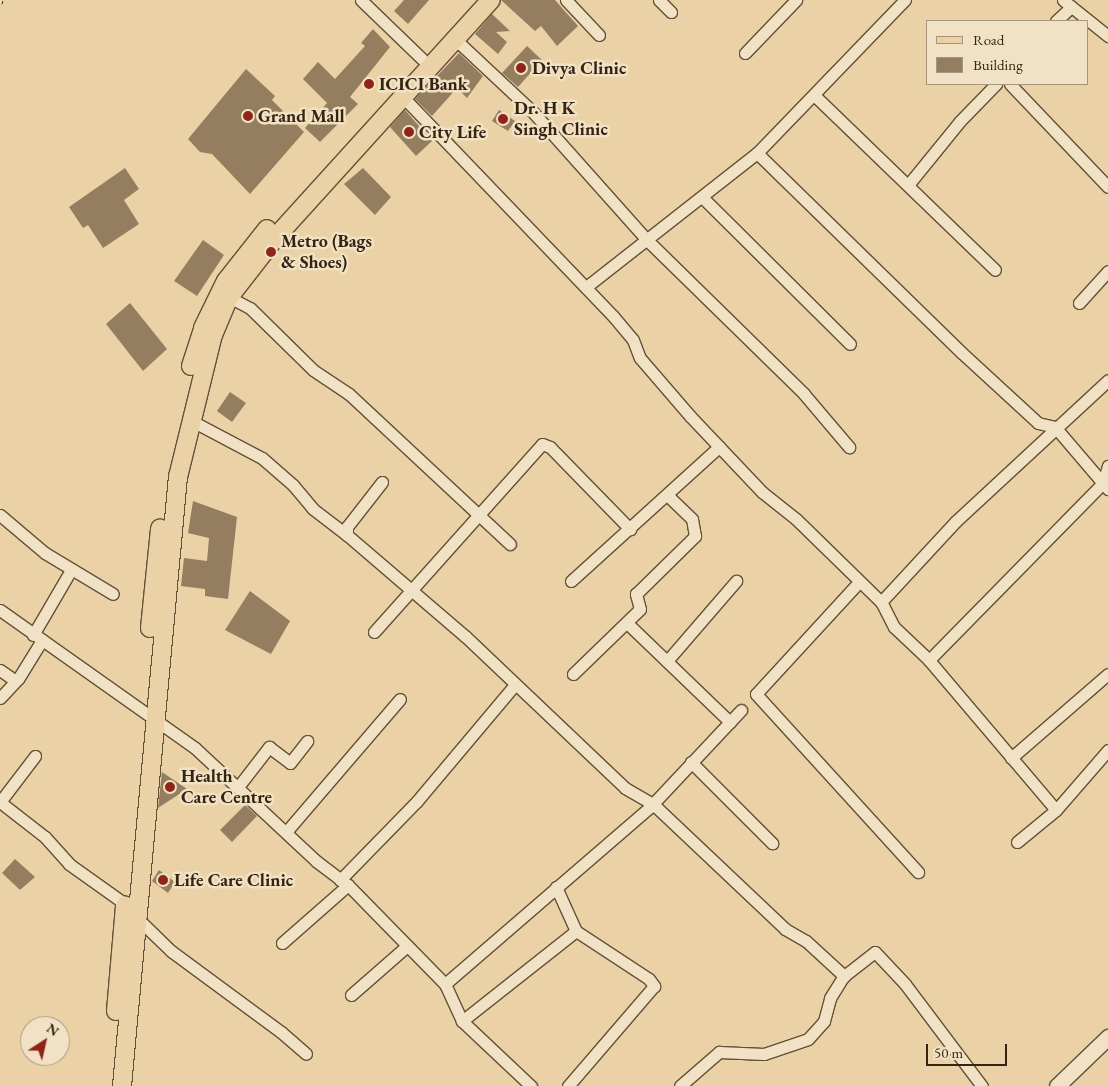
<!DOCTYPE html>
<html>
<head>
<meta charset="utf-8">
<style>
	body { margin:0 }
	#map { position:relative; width:1108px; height:1086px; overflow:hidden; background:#ebd2a6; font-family:"EB Garamond",serif }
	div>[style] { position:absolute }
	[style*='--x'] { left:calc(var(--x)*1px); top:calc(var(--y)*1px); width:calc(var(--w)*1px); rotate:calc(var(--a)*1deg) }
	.building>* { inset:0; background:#947e5f }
	.roads { filter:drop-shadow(1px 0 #635037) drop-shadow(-1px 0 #635037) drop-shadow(0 1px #635037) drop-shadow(0 -1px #635037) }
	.street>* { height:11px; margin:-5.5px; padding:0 5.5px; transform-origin:5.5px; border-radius:5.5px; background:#f2e2c5 }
	.secondary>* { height:15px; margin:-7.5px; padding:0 7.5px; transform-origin:7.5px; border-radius:7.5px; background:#f2e2c5 }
	.primary>* { height:18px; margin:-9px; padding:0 9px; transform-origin:9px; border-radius:9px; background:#ebd2a6 }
	.rail>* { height:5px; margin-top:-2.5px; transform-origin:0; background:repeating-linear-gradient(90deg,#f2e2c5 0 9px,#362412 0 18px); box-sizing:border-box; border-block:1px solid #362412 }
	.dots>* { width:14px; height:14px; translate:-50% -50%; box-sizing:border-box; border:2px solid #f2e2c5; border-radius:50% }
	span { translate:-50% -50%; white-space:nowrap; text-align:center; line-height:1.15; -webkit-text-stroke:5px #f2e2c5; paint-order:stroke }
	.poi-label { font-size:18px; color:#362412; font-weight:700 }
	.left { translate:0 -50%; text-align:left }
	.legend { position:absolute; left:926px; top:20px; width:162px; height:65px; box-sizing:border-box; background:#f2e2c5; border:1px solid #a7967d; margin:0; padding:6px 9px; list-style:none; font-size:15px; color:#362412 }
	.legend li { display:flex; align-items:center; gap:10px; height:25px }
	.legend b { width:25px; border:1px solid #a7967d }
	.north { position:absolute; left:20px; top:1016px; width:50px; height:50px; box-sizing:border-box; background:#f2e2c5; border:1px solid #a7967d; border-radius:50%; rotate:35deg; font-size:14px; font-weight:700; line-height:20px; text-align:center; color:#362412 }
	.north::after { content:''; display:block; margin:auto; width:18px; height:22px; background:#8f2418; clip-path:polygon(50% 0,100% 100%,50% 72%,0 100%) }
	.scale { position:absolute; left:926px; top:1044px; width:81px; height:22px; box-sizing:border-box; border:2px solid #362412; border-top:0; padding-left:6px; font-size:15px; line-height:18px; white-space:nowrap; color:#362412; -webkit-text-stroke:4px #f2e2c5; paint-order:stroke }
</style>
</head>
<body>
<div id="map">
	<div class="building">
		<div style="clip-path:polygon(404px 0,429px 0,408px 24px,394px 11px)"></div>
		<div style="clip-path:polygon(501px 0,555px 0,578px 26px,557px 46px,541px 26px,535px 31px)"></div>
		<div style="clip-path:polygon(492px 14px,510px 31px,496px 32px,507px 42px,498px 54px,475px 34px)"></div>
		<div style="clip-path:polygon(373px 29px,390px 47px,350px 97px,358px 104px,320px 142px,305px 128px,327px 103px,303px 79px,318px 62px,335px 79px,365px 46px,361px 43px)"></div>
		<div style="clip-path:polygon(527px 46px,542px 60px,518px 87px,502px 73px)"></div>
		<div style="clip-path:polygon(459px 53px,483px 76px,467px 98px,457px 88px,432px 116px,415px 99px)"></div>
		<div style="clip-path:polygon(246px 69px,275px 96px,272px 100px,304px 132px,250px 194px,212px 154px,200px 152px,188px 139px)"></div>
		<div style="clip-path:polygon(405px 110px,432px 141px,416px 156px,390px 127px)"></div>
		<div style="clip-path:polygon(499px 110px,515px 121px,508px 131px,492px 121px)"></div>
		<div style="clip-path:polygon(125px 168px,139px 189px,124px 200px,139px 224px,103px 248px,88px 225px,83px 228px,69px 207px)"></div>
		<div style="clip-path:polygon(363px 168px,391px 197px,375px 215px,344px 184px)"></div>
		<div style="clip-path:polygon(203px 240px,224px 255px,197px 296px,174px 281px)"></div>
		<div style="clip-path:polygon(130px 303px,167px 349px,143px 371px,106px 324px)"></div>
		<div style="clip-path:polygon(230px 392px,246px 403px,232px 422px,217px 411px)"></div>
		<div style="clip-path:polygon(193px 501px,237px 517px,228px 599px,205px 596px,205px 589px,181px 586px,184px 558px,207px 561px,209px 538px,188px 533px)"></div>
		<div style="clip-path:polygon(250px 591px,290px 621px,271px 654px,225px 630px)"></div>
		<div style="clip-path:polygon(162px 772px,187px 789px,158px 808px)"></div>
		<div style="clip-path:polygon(245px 805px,257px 816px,232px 842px,220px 830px)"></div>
		<div style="clip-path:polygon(15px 859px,35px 877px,20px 890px,2px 873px)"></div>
		<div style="clip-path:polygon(159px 870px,175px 882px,168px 893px,152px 881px)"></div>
	</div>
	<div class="roads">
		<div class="street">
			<div style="--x:361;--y:0;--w:85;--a:44"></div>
			<div style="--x:566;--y:0;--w:48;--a:46.7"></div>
			<div style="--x:659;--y:0;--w:17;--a:45"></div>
			<div style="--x:1063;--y:0;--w:58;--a:38.7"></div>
			<div style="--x:1056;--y:21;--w:21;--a:-43"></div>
			<div style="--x:455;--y:39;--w:105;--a:43.1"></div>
			<div style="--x:532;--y:111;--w:173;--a:48.3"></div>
			<div style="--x:647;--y:240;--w:220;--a:44.4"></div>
			<div style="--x:804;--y:394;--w:70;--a:49.7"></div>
			<div style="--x:745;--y:53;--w:74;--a:-46.1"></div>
			<div style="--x:1010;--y:84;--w:142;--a:46.4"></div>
			<div style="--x:815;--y:96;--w:250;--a:44"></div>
			<div style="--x:403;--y:97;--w:303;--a:46.2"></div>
			<div style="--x:613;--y:316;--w:31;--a:50"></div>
			<div style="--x:633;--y:340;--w:19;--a:69"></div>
			<div style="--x:640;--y:358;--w:77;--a:49.2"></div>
			<div style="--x:690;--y:416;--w:105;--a:46.5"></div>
			<div style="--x:762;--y:492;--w:43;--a:38.5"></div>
			<div style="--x:796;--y:519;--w:119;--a:44.3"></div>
			<div style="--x:757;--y:153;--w:286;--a:44.3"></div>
			<div style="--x:962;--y:353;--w:103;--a:42.6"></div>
			<div style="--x:1038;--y:423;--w:17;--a:13"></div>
			<div style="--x:1055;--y:427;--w:82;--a:49.5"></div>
			<div style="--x:908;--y:185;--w:82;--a:-50.9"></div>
			<div style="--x:960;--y:121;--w:52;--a:-45.8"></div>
			<div style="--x:703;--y:198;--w:207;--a:44.8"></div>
			<div style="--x:586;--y:287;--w:217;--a:-38.1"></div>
			<div style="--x:757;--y:153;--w:213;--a:-46"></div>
			<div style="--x:229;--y:297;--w:24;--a:28"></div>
			<div style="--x:250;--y:308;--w:88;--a:44.5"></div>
			<div style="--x:313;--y:370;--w:43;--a:33.7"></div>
			<div style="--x:349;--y:394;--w:220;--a:43"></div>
			<div style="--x:1079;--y:303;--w:43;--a:-47.8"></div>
			<div style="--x:190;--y:420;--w:81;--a:27.8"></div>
			<div style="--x:262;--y:458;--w:41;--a:41.1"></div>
			<div style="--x:293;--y:485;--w:31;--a:50"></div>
			<div style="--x:313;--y:509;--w:43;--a:37.4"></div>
			<div style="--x:382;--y:482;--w:57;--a:127.9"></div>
			<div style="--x:347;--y:527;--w:8;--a:90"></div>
			<div style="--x:347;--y:535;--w:155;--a:40.6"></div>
			<div style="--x:465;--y:636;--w:221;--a:43.5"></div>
			<div style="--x:625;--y:788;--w:32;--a:30"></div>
			<div style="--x:653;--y:804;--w:182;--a:43.4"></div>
			<div style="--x:785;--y:929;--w:24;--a:30"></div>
			<div style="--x:806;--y:941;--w:52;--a:42.6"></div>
			<div style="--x:0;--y:515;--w:59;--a:40.2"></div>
			<div style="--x:45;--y:553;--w:79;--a:31.1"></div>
			<div style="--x:571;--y:581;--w:200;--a:-42.2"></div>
			<div style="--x:859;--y:582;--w:152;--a:132.6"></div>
			<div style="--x:756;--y:694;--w:241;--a:47.7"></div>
			<div style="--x:0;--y:610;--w:239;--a:35.3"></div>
			<div style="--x:195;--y:748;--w:166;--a:43"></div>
			<div style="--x:316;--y:861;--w:40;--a:37"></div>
			<div style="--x:627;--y:623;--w:143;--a:43.9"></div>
			<div style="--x:374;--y:632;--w:252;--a:-48.2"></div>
			<div style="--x:542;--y:444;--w:9;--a:21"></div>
			<div style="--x:550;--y:447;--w:115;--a:45.7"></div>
			<div style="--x:33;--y:635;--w:75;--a:-59.7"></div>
			<div style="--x:929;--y:660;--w:248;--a:-45.5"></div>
			<div style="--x:1103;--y:483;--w:18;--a:-74"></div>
			<div style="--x:667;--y:661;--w:106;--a:-49.2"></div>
			<div style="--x:0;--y:670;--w:19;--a:35"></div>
			<div style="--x:573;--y:674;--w:93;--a:-44.1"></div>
			<div style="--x:640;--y:609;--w:16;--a:-105"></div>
			<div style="--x:636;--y:594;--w:83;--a:-44.5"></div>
			<div style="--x:695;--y:536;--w:17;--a:-100"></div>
			<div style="--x:692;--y:519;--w:35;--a:-136"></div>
			<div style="--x:0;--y:698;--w:26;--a:-47"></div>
			<div style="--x:18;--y:679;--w:46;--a:-58.4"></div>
			<div style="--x:35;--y:756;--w:58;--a:127.3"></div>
			<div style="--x:0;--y:802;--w:57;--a:37.9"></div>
			<div style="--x:45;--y:837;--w:36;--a:48"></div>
			<div style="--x:69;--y:864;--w:69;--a:35.5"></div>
			<div style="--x:1011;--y:758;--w:128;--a:-40.9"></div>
			<div style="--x:691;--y:762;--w:115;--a:45"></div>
			<div style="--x:238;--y:787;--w:51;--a:-52.2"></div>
			<div style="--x:269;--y:747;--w:26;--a:37"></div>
			<div style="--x:290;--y:763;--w:28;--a:-52"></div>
			<div style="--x:1056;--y:810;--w:79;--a:-49.1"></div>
			<div style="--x:286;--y:832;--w:175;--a:-49.4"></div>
			<div style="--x:1017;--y:842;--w:50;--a:-39.4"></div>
			<div style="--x:1056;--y:810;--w:197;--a:-130.3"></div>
			<div style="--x:929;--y:660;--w:48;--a:-136.7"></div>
			<div style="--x:894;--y:627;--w:28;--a:-117"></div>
			<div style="--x:881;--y:602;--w:110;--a:-47.2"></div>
			<div style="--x:956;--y:521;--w:207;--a:-42.8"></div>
			<div style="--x:340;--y:880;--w:110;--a:-45.7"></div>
			<div style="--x:417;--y:801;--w:150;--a:-49.9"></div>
			<div style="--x:556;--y:887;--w:48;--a:65.6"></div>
			<div style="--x:576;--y:931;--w:87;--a:33.3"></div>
			<div style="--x:649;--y:979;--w:9;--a:54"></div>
			<div style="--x:654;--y:986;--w:132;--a:130.7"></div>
			<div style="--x:136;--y:917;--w:49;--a:44.2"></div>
			<div style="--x:171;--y:951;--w:137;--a:36.4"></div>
			<div style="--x:281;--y:1032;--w:33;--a:41"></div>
			<div style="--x:282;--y:943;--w:88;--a:-41.3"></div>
			<div style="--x:348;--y:885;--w:139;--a:45.6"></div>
			<div style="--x:445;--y:984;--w:41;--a:65.3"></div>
			<div style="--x:462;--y:1021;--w:95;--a:43.3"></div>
			<div style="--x:445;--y:984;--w:271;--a:-40.8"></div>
			<div style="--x:650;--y:807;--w:133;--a:-46.8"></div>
			<div style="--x:351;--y:995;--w:74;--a:-41.2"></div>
			<div style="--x:462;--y:1021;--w:145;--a:-38.3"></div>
			<div style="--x:680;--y:1086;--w:52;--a:-41.1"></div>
			<div style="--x:719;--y:1052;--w:45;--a:2.5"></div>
			<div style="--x:764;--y:1054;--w:46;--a:-18.8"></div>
			<div style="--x:808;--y:1039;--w:24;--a:-48"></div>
			<div style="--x:824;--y:1021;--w:24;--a:-75"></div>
			<div style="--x:830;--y:998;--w:26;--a:-58"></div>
			<div style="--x:844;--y:976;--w:39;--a:-38"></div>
			<div style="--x:875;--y:952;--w:44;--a:46.8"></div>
			<div style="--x:905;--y:984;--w:128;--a:53"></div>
		</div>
		<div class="secondary">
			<div style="--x:1057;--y:1086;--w:71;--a:-43.9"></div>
		</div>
		<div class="primary">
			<div style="--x:191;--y:366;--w:40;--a:-72"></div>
			<div style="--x:203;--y:328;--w:52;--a:-63.9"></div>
			<div style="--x:226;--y:281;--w:66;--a:-51.7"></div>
			<div style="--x:150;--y:628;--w:100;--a:-84.2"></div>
			<div style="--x:116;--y:1011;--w:106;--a:-85.1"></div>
			<div style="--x:122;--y:1086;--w:612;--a:-84.75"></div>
			<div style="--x:178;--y:477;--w:146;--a:-76.2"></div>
			<div style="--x:213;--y:335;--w:41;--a:-67.2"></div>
			<div style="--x:229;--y:297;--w:75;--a:-52.1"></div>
			<div style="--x:275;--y:238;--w:321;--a:-47.8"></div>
		</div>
	</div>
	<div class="rail">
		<div style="--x:0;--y:3;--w:3;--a:-72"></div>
	</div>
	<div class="dots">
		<div style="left:521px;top:68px;background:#8f2418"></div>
		<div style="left:369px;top:84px;background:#8f2418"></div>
		<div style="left:248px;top:116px;background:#8f2418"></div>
		<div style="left:503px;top:119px;background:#8f2418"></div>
		<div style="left:409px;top:132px;background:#8f2418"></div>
		<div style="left:271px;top:252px;background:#8f2418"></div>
		<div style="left:170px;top:787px;background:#8f2418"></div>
		<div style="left:163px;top:880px;background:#8f2418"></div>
	</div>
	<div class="poi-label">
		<span class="left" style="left:532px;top:68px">Divya Clinic</span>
		<span class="left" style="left:379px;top:84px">ICICI Bank</span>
		<span class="left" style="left:514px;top:119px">Dr. H K<br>Singh Clinic</span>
		<span class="left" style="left:258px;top:116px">Grand Mall</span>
		<span class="left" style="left:419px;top:132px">City Life</span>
		<span class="left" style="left:281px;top:252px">Metro (Bags<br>&amp; Shoes)</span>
		<span class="left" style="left:181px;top:787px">Health<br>Care Centre</span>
		<span class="left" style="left:174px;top:880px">Life Care Clinic</span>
	</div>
	<ul class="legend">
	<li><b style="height:6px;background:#ebd2a6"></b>Road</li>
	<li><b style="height:14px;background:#947e5f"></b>Building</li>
	</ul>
	<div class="north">N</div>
	<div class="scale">50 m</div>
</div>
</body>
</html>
